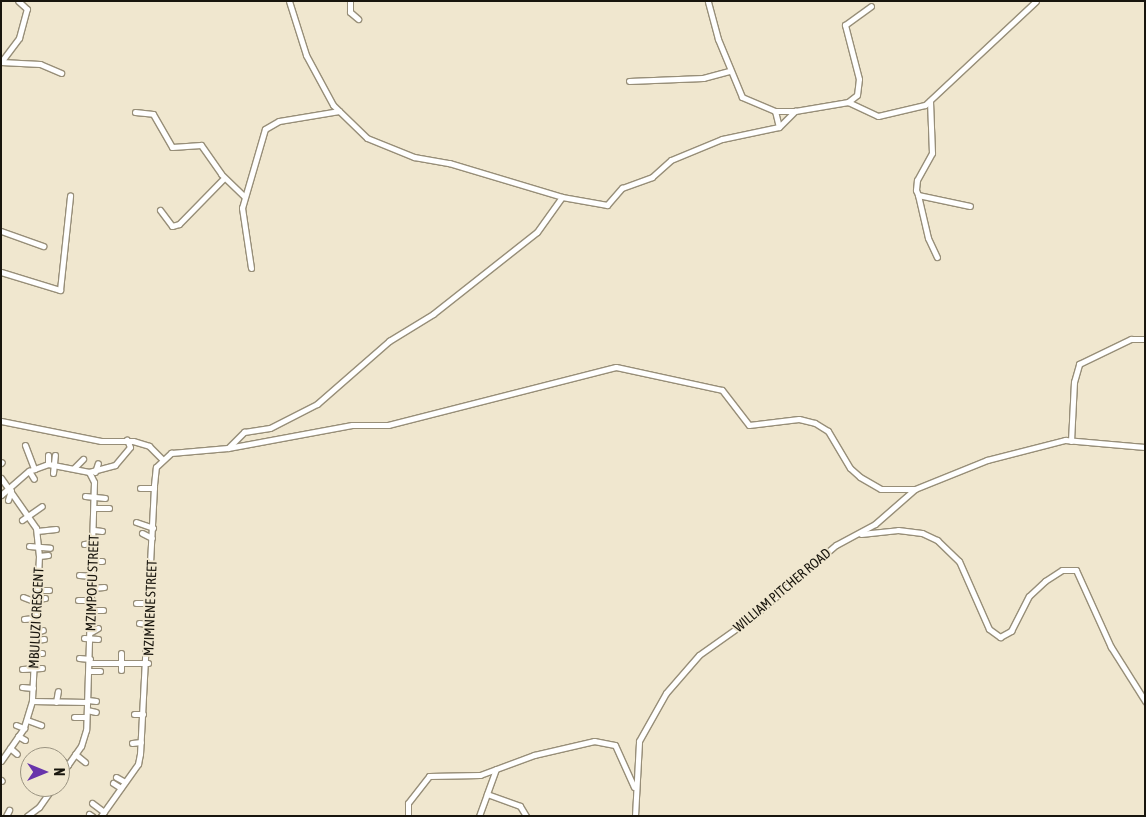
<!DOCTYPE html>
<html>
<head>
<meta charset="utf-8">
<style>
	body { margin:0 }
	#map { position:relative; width:1146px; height:817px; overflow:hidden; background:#f0e7cf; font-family:"Asap Condensed",sans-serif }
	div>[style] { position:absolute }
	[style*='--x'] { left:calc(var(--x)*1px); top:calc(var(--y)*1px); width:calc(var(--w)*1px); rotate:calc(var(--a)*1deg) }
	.roads { filter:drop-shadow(1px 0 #978e78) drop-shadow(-1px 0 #978e78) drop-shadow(0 1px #978e78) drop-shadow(0 -1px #978e78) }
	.street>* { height:5px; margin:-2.5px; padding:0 2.5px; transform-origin:2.5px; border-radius:2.5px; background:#fff }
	span { translate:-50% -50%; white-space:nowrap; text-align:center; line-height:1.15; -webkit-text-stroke:4px #f0e7cf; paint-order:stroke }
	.street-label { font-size:14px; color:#18150d }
	.frame { position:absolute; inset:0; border:2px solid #18150d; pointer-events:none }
	.north { position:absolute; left:20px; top:747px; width:50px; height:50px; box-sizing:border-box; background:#f0e7cf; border:1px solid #9a9381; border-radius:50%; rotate:90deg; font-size:14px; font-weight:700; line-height:20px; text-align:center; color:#18150d }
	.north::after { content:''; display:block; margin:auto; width:18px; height:22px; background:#6834ab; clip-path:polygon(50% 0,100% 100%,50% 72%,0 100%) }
</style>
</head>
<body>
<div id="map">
	<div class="roads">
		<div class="street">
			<div style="--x:289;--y:1;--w:57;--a:72.5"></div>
			<div style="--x:306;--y:55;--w:57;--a:61.6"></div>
			<div style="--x:333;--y:105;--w:47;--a:44.1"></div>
			<div style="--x:367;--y:138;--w:51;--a:22"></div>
			<div style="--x:414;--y:157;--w:36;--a:10"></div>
			<div style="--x:449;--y:163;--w:118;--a:16.7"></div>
			<div style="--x:562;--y:197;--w:46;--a:10.1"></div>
			<div style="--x:607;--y:205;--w:23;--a:-49"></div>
			<div style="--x:622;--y:188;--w:32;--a:-20"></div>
			<div style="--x:652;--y:177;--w:25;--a:-42"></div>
			<div style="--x:671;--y:160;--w:55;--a:-22.4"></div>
			<div style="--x:722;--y:139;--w:58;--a:-11.9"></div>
			<div style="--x:779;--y:127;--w:23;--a:-45"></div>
			<div style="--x:795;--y:111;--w:20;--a:180"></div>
			<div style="--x:775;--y:111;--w:36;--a:-157"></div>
			<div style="--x:742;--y:97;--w:63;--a:-112.5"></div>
			<div style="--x:718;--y:39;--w:39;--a:-105"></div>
			<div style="--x:350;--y:1;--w:11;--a:90"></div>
			<div style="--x:350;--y:12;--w:11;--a:41"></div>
			<div style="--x:1;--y:62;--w:30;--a:-53"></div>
			<div style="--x:19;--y:38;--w:30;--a:-75"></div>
			<div style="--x:27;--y:9;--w:12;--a:-138"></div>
			<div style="--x:1;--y:62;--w:39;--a:3"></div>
			<div style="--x:40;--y:64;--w:23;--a:23"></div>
			<div style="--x:629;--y:81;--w:74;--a:-2.3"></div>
			<div style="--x:703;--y:78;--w:27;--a:-15"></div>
			<div style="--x:930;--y:101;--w:52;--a:87.8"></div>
			<div style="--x:932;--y:153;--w:31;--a:119"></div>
			<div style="--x:917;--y:180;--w:10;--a:96"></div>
			<div style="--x:916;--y:190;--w:5;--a:68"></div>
			<div style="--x:918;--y:195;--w:53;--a:11.9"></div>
			<div style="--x:848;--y:102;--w:33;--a:25"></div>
			<div style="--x:878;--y:116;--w:48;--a:-13.2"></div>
			<div style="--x:925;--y:105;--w:152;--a:-43.1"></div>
			<div style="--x:775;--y:111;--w:16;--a:76"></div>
			<div style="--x:795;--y:111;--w:54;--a:-9.6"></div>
			<div style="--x:848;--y:102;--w:11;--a:-38"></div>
			<div style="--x:857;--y:95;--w:16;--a:-83"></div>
			<div style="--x:859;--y:79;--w:56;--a:-104.5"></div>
			<div style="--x:845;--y:25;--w:32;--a:-36"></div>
			<div style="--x:135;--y:112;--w:18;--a:6"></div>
			<div style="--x:153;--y:114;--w:38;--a:60"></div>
			<div style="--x:172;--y:147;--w:29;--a:-4"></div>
			<div style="--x:201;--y:145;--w:35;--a:55"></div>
			<div style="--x:221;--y:174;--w:32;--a:44"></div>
			<div style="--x:918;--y:195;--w:44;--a:76.9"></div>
			<div style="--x:928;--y:238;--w:21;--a:65"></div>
			<div style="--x:160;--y:210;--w:20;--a:53"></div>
			<div style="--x:172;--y:226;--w:7;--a:-16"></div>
			<div style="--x:179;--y:224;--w:64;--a:-45.6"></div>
			<div style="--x:1;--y:231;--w:45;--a:19.7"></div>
			<div style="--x:251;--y:268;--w:61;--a:-98.5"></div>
			<div style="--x:242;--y:208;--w:82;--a:-73.8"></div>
			<div style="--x:265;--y:129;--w:16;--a:-30"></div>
			<div style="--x:279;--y:121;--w:61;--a:-9.5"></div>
			<div style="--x:1;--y:272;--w:62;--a:17"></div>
			<div style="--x:60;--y:290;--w:95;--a:-83.9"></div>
			<div style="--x:1;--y:421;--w:102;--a:11.3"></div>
			<div style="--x:101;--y:441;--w:32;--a:0"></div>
			<div style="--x:133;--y:441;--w:17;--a:17"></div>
			<div style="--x:149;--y:446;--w:18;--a:45"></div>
			<div style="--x:1071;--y:441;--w:59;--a:-87.1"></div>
			<div style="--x:1074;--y:382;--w:19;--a:-74"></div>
			<div style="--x:1079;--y:364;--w:58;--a:-25.7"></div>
			<div style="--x:1131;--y:339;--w:14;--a:0"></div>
			<div style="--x:25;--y:445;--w:26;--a:69"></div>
			<div style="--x:228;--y:448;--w:23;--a:-45"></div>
			<div style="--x:244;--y:432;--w:26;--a:-9"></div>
			<div style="--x:270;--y:428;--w:53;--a:-27.1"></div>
			<div style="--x:317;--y:404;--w:96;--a:-41.2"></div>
			<div style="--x:389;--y:341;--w:52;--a:-31.5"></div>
			<div style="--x:433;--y:314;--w:132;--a:-38.3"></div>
			<div style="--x:537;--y:232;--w:43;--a:-54.5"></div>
			<div style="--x:48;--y:455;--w:9;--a:90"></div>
			<div style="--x:1;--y:463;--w:1;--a:-45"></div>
			<div style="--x:74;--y:468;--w:13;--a:-45"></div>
			<div style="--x:29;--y:471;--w:9;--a:58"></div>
			<div style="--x:89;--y:472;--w:27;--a:-15"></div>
			<div style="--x:115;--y:465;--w:23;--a:-50"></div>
			<div style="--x:130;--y:447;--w:8;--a:-113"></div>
			<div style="--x:95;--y:472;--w:9;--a:-72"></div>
			<div style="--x:53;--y:473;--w:18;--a:-84"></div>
			<div style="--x:1;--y:478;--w:61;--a:55"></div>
			<div style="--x:36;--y:528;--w:28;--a:84"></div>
			<div style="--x:39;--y:556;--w:145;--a:92.8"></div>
			<div style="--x:32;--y:701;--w:28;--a:107"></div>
			<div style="--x:24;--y:728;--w:40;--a:124.9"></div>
			<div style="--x:140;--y:488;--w:14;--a:0"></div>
			<div style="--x:1;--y:495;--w:37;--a:-41"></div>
			<div style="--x:29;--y:471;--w:20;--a:-20"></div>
			<div style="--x:48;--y:464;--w:42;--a:11"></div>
			<div style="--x:89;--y:472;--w:11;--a:63"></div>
			<div style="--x:94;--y:482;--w:248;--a:91.8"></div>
			<div style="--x:86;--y:730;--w:17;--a:107"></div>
			<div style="--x:81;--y:746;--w:37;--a:125"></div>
			<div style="--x:85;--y:496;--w:20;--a:6"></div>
			<div style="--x:8;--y:500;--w:10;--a:-73"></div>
			<div style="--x:94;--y:508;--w:15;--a:0"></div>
			<div style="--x:22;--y:520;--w:24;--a:-35"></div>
			<div style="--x:136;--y:522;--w:18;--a:19"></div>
			<div style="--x:94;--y:530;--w:8;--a:7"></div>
			<div style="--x:37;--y:531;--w:19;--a:-6"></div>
			<div style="--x:142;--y:533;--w:11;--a:27"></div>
			<div style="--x:861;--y:534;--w:37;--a:-6"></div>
			<div style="--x:898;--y:530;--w:24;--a:7"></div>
			<div style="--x:922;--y:533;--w:17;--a:25"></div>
			<div style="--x:937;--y:540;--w:30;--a:44"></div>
			<div style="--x:959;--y:561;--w:74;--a:66.2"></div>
			<div style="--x:989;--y:629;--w:14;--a:36"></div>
			<div style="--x:1000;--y:637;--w:13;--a:-29"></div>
			<div style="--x:1011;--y:631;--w:39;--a:-63"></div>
			<div style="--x:1029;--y:596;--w:22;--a:-43"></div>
			<div style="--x:1045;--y:581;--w:20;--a:-33"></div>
			<div style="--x:1062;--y:570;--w:14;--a:0"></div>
			<div style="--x:1076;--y:570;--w:85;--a:65.6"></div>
			<div style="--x:1111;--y:647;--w:64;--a:57.8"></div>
			<div style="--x:84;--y:544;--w:9;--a:-6"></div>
			<div style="--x:29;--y:546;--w:21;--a:5"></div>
			<div style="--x:39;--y:556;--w:9;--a:-6"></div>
			<div style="--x:93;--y:561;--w:9;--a:0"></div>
			<div style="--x:79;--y:575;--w:14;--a:4"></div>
			<div style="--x:92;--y:588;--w:12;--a:-5"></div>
			<div style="--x:37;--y:590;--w:12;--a:0"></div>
			<div style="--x:23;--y:597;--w:14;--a:21"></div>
			<div style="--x:36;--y:599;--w:9;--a:-6"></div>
			<div style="--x:78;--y:600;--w:14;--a:0"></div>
			<div style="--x:136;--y:603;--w:14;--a:0"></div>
			<div style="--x:92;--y:610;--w:11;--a:0"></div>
			<div style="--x:24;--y:619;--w:12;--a:-5"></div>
			<div style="--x:139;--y:623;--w:10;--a:6"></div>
			<div style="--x:35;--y:632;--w:8;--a:-14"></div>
			<div style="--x:91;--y:632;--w:8;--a:-30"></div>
			<div style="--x:84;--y:638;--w:14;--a:4"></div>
			<div style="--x:35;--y:640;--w:9;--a:-6"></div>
			<div style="--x:33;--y:653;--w:9;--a:0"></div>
			<div style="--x:79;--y:658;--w:11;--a:5"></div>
			<div style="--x:90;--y:663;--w:58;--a:0"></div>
			<div style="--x:22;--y:669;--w:20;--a:-3"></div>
			<div style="--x:121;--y:670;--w:17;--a:-90"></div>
			<div style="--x:90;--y:671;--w:10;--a:0"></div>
			<div style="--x:22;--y:687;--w:11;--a:5"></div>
			<div style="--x:88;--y:700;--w:8;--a:7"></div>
			<div style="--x:32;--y:701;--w:55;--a:1"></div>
			<div style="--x:56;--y:702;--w:11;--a:-80"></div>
			<div style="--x:87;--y:710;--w:9;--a:13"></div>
			<div style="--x:134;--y:714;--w:9;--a:0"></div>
			<div style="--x:74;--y:717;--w:12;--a:0"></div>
			<div style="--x:27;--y:720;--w:15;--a:20"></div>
			<div style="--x:16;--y:725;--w:9;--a:21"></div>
			<div style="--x:18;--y:736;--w:8;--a:30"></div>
			<div style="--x:132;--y:743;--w:9;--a:-6"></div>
			<div style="--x:10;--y:748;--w:9;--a:41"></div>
			<div style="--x:75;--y:754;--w:13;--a:39"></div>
			<div style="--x:60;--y:759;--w:10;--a:37"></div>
			<div style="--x:496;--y:769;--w:27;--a:110"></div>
			<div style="--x:487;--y:794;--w:35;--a:20"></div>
			<div style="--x:520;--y:806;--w:12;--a:59"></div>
			<div style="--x:116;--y:777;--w:10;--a:29"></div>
			<div style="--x:1;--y:780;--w:1;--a:45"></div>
			<div style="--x:113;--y:783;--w:9;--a:32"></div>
			<div style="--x:40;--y:789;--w:9;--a:32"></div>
			<div style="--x:92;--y:803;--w:15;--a:37"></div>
			<div style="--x:89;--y:814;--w:4;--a:34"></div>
			<div style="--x:6;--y:816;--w:7;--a:-63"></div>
			<div style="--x:27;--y:816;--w:15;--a:-37"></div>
			<div style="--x:39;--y:807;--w:24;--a:-55"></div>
			<div style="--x:101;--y:816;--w:64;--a:-54.6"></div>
			<div style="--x:138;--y:764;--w:10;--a:-79"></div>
			<div style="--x:140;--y:754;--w:269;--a:-87"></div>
			<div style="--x:154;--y:485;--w:18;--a:-84"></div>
			<div style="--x:156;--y:467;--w:21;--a:-43"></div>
			<div style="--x:171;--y:453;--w:57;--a:-5"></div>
			<div style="--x:228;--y:448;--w:126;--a:-10.5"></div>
			<div style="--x:352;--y:425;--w:36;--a:0"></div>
			<div style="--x:388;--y:425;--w:235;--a:-14.3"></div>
			<div style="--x:616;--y:367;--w:108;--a:12.2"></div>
			<div style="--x:722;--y:390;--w:44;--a:52.4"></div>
			<div style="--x:749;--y:425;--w:50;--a:-6.8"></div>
			<div style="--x:799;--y:419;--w:16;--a:14"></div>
			<div style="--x:815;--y:423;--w:15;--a:32"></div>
			<div style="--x:828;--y:431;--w:43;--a:59.3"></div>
			<div style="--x:850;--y:468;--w:13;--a:42"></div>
			<div style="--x:860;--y:477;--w:24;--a:30"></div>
			<div style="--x:881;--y:489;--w:34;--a:0"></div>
			<div style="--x:408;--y:816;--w:13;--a:-90"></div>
			<div style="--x:408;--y:803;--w:34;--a:-52"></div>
			<div style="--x:429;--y:776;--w:51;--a:-1.1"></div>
			<div style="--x:480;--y:775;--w:58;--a:-20.3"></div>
			<div style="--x:534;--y:755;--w:62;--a:-13.1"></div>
			<div style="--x:594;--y:741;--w:21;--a:11"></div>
			<div style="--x:615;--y:745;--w:46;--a:65.7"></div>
			<div style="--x:479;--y:816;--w:23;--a:-70"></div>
			<div style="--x:635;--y:816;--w:75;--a:-86.9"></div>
			<div style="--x:639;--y:741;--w:55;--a:-60.6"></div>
			<div style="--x:666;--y:693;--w:50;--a:-49"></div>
			<div style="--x:699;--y:655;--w:64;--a:-35.4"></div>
			<div style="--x:751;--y:618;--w:112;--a:-40.7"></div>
			<div style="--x:836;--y:545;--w:44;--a:-28.3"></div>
			<div style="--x:875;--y:524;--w:53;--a:-41.2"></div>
			<div style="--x:915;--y:489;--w:78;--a:-21.9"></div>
			<div style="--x:987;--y:460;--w:81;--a:-14.4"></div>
			<div style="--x:1065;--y:440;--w:80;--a:5"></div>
		</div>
	</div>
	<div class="street-label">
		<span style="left:92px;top:583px;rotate:-88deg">MZIMPOFU STREET</span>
		<span style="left:782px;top:590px;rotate:-40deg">WILLIAM PITCHER ROAD</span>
		<span style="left:150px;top:608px;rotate:-88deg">MZIMNENE STREET</span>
		<span style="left:36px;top:618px;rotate:-87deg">MBULUZI CRESCENT</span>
	</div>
	<div class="frame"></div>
	<div class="north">N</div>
</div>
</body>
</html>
